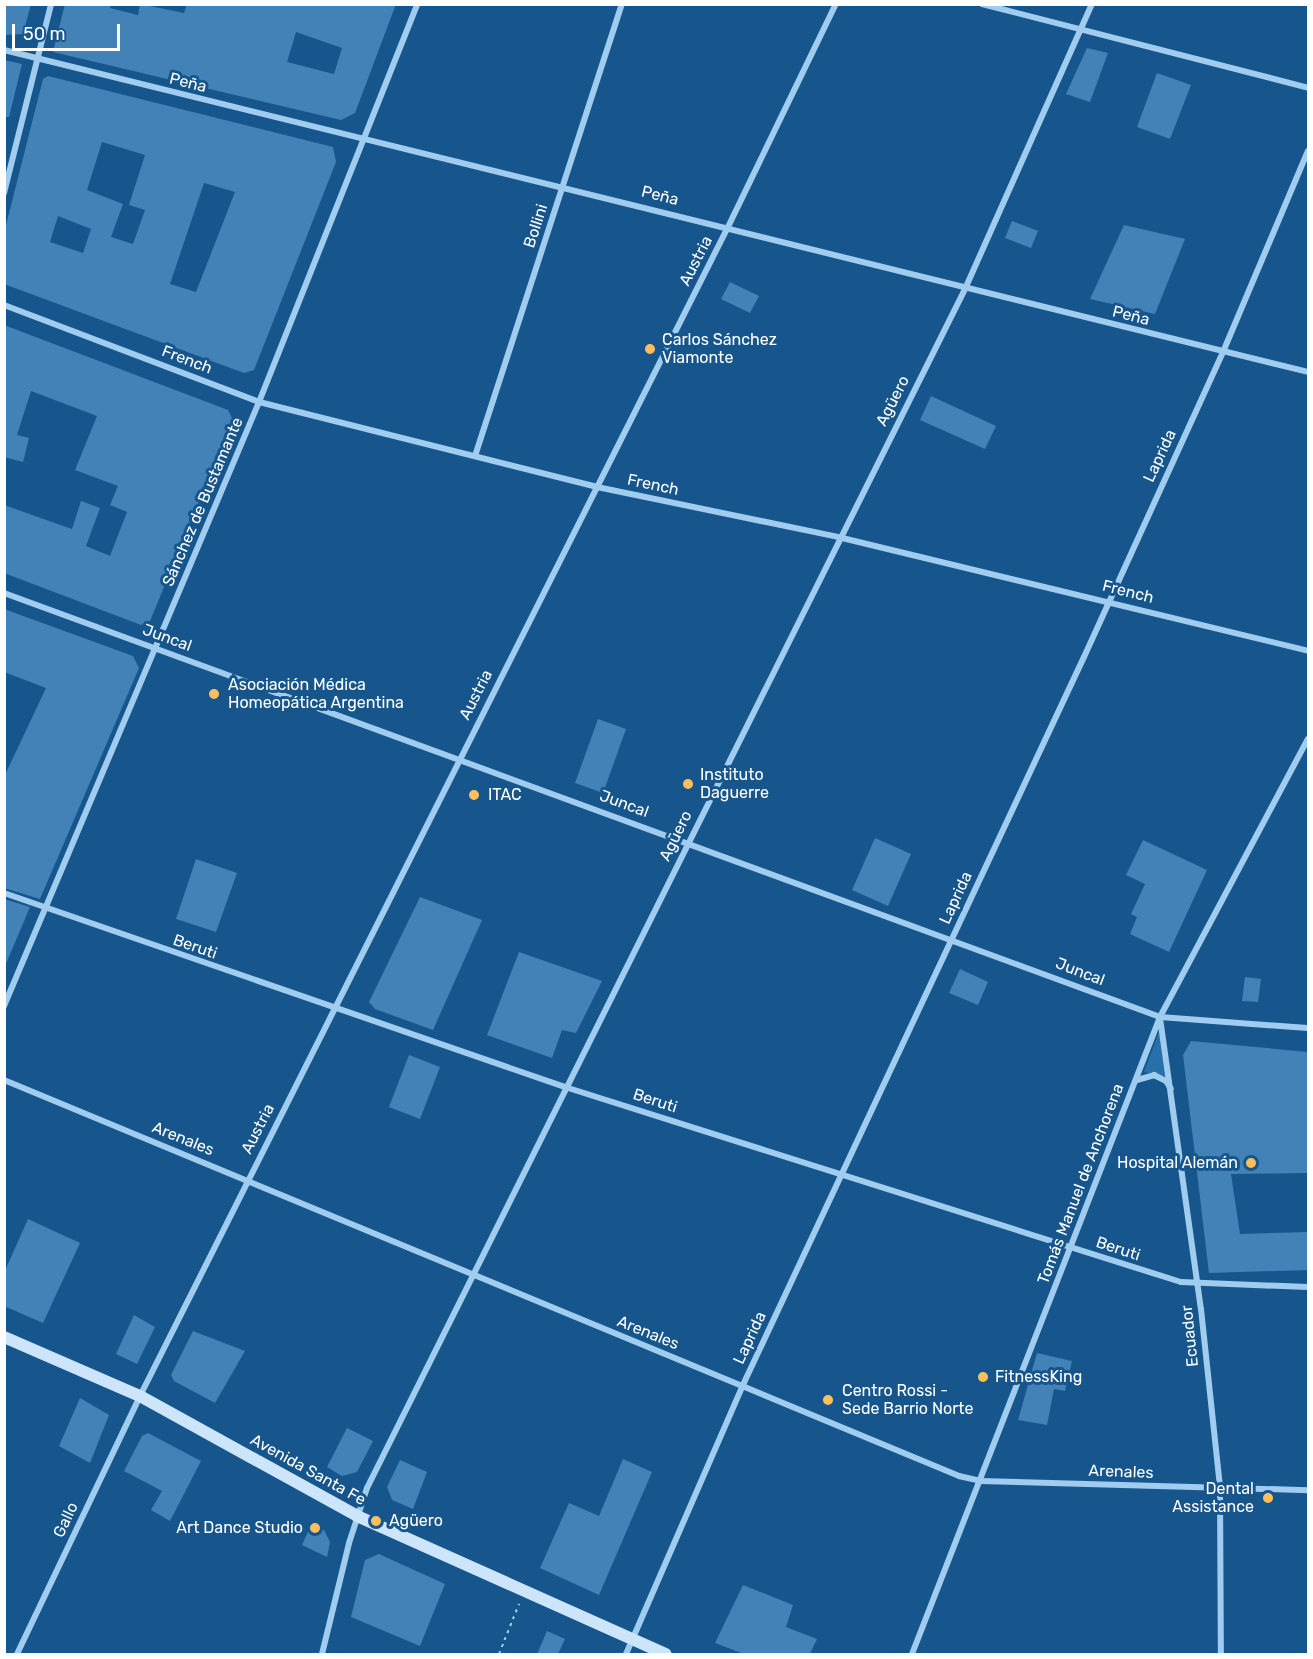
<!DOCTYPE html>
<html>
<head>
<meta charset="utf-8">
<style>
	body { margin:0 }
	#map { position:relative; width:1313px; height:1659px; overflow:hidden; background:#16568c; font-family:Rubik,sans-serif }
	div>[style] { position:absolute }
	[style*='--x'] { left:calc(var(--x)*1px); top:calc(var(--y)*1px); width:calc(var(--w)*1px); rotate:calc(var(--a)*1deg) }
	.green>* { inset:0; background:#2870aa }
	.building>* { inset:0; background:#4382b7 }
	.path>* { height:2px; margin-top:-1px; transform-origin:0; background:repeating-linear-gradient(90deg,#9fccef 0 3px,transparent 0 7.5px) }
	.street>* { height:6px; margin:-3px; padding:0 3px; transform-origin:3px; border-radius:3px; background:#9fccef }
	.secondary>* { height:12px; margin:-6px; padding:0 6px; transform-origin:6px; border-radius:6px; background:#cde5fb }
	.dots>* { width:16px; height:16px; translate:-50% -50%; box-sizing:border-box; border:3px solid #16568c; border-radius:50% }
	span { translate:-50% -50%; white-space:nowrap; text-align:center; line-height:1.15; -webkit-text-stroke:6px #16568c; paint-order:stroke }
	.street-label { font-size:16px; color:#fff }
	.poi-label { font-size:16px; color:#fff }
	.left { translate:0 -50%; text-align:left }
	.right { translate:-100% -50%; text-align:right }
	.frame { position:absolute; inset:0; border:6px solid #fff; pointer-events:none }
	.scale { position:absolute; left:12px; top:24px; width:108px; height:27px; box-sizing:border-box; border:3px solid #fff; border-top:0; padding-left:8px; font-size:18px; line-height:21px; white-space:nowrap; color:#fff; -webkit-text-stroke:4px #16568c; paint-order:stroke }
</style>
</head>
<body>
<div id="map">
	<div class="green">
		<div style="clip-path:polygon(1159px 1032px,1165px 1077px,1144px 1072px)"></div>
	</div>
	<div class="building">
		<div style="clip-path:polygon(4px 4px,31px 4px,23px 34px,4px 35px)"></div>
		<div style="clip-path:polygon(evenodd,65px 4px,111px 4px,110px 8px,138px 15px,140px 4px,184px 13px,187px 4px,396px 4px,355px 113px,341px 120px,53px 52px,65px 4px,296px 32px,342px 48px,334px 74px,287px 62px,296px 32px)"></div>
		<div style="clip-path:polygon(1087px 48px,1108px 53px,1090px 102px,1066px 94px)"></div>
		<div style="clip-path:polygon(4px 60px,22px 64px,9px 117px,4px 117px)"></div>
		<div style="clip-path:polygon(1157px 73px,1191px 85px,1170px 139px,1137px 127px)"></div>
		<div style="clip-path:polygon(evenodd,48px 76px,333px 147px,336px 162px,254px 370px,244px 373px,4px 284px,4px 233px,43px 79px,48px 76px,102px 142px,145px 155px,129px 205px,145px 210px,133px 244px,111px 237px,123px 204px,87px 190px,102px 142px,48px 76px,204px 183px,235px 192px,196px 292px,170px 284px,204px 183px,48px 76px,58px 216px,91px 229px,83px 253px,50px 242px,58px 216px)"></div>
		<div style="clip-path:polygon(1012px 221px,1038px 231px,1031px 248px,1005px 238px)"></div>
		<div style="clip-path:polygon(1124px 225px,1185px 239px,1155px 314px,1090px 299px)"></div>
		<div style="clip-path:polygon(730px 282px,759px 296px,750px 313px,721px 299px)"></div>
		<div style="clip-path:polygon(4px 325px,228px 410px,233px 420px,150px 621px,141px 625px,4px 573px,4px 505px,72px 529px,81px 501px,100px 508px,86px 546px,110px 556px,127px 512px,110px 505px,118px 486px,75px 470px,97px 416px,31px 391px,17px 435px,29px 438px,23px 462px,4px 457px)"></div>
		<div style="clip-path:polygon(931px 396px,996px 426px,985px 449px,920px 420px)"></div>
		<div style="clip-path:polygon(4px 609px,133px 656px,139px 668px,40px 899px,4px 888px,4px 777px,46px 688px,4px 672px)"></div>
		<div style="clip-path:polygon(598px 719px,626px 729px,603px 793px,575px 783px)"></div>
		<div style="clip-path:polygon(875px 838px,911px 854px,888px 906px,852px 890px)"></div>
		<div style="clip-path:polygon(1143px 840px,1207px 870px,1169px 952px,1130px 934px,1137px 917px,1131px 914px,1145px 884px,1126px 875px)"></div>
		<div style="clip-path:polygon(196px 859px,237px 873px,216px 932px,176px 919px)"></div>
		<div style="clip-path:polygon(420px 897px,482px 920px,433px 1030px,375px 1009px,369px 1002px)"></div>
		<div style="clip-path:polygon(4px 899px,30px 907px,5px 966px,4px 966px)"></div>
		<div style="clip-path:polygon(519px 952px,602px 981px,576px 1033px,562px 1030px,552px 1058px,487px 1035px)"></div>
		<div style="clip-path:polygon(960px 969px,988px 982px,978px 1005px,949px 993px)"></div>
		<div style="clip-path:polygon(1245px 977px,1261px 979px,1258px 1002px,1242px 1001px)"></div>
		<div style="clip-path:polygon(1191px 1041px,1308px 1052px,1308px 1173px,1231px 1174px,1240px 1234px,1308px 1232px,1308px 1270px,1209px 1273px,1183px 1055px)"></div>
		<div style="clip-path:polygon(409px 1055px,440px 1067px,420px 1119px,389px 1107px)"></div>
		<div style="clip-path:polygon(28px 1219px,80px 1243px,43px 1323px,4px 1306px,4px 1273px)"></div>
		<div style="clip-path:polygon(134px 1315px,155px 1327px,137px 1364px,116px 1354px)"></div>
		<div style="clip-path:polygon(193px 1331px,245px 1351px,215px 1403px,174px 1381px,171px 1375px)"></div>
		<div style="clip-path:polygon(1037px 1353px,1072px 1361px,1065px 1391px,1054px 1389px,1047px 1425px,1018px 1420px)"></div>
		<div style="clip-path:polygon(80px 1398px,109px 1415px,90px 1463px,59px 1446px)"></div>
		<div style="clip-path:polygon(347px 1428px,373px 1441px,357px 1472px,342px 1476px,327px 1467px)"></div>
		<div style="clip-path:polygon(148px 1433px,201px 1461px,170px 1521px,151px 1510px,162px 1491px,124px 1471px,142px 1436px)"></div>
		<div style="clip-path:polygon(623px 1459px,652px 1472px,599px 1595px,540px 1568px,569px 1503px,599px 1516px)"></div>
		<div style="clip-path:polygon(400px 1460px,427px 1472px,413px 1509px,392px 1500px,387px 1487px)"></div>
		<div style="clip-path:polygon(312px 1523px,324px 1530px,330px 1542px,327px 1557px,302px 1545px)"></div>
		<div style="clip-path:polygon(379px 1554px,445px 1584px,420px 1646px,351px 1617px,365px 1560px)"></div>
		<div style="clip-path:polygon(743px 1585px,793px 1605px,786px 1627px,817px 1639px,810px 1654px,744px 1654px,715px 1643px)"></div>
		<div style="clip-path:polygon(547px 1631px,565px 1639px,558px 1654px,537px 1654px)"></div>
	</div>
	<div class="path">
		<div style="--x:499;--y:1654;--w:54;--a:-68.2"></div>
	</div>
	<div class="street">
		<div style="--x:982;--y:4;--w:337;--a:14.4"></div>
		<div style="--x:4;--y:50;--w:1343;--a:13.87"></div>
		<div style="--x:4;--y:193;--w:195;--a:-76"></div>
		<div style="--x:4;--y:305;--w:273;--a:20.8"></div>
		<div style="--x:259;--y:402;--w:349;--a:14.1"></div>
		<div style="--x:597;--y:487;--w:246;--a:11.7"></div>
		<div style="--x:838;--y:537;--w:484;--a:13.6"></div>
		<div style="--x:475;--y:456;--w:475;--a:-72"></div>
		<div style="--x:4;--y:593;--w:1231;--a:20.14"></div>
		<div style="--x:1160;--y:1017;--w:148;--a:4.3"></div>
		<div style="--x:4;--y:893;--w:594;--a:19.08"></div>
		<div style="--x:565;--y:1087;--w:646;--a:17.57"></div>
		<div style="--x:1181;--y:1282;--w:127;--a:2.3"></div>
		<div style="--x:4;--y:1006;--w:656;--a:-67.11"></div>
		<div style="--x:259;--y:402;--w:428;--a:-68.3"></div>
		<div style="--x:1160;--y:1018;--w:294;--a:82"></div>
		<div style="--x:1201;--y:1309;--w:180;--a:83.9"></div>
		<div style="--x:1220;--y:1488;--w:166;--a:89.7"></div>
		<div style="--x:4;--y:1080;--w:1034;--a:22.52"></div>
		<div style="--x:959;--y:1476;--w:22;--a:13"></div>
		<div style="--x:980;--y:1481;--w:328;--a:1.6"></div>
		<div style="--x:1137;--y:1080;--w:18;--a:-16"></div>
		<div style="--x:1154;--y:1075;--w:13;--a:27"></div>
		<div style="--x:1166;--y:1081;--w:9;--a:58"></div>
		<div style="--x:17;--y:1654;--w:286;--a:-64.5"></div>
		<div style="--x:140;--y:1396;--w:1309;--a:-63.3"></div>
		<div style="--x:728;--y:227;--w:248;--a:-64.2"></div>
		<div style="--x:322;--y:1654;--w:114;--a:-76.3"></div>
		<div style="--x:349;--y:1543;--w:58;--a:-71.9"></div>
		<div style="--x:367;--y:1488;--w:1340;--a:-63.49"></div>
		<div style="--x:965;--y:289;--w:312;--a:-66"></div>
		<div style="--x:626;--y:1654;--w:291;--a:-66.5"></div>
		<div style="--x:742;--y:1387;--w:806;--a:-64.9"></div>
		<div style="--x:1084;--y:657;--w:335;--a:-65.5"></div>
		<div style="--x:1223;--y:352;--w:218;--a:-67.1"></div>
		<div style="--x:912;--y:1654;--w:684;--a:-68.73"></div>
		<div style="--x:1160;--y:1017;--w:315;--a:-62"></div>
	</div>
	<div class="secondary">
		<div style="--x:4;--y:1337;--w:148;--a:23.5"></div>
		<div style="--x:140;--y:1396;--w:248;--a:28.9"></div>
		<div style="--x:357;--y:1516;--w:338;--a:24.1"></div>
	</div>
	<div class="dots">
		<div style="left:650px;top:349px;background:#ffbf5d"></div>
		<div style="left:214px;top:694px;background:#ffbf5d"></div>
		<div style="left:688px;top:784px;background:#ffbf5d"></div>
		<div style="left:474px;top:795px;background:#ffbf5d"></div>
		<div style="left:1251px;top:1163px;background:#ffbf5d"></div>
		<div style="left:983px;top:1377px;background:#ffbf5d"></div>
		<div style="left:828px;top:1400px;background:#ffbf5d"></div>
		<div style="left:1268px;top:1498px;background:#ffbf5d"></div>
		<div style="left:376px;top:1521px;background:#ffbf5d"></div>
		<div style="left:315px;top:1528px;background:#ffbf5d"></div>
	</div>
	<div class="street-label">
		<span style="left:188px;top:83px;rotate:14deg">Peña</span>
		<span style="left:660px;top:196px;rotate:14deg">Peña</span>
		<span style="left:536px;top:226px;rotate:-72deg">Bollini</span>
		<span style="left:696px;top:261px;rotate:-63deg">Austria</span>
		<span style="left:1131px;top:316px;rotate:14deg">Peña</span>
		<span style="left:187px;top:360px;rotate:21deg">French</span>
		<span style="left:893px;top:401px;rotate:-63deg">Agüero</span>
		<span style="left:1160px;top:456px;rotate:-65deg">Laprida</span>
		<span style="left:653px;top:485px;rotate:12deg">French</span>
		<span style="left:203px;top:502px;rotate:-67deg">Sánchez de Bustamante</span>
		<span style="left:1128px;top:592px;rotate:14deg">French</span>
		<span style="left:167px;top:638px;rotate:20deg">Juncal</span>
		<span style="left:476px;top:695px;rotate:-63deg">Austria</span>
		<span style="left:624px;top:804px;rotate:20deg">Juncal</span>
		<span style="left:676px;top:836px;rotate:-64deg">Agüero</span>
		<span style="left:956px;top:898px;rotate:-65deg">Laprida</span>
		<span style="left:195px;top:947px;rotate:19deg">Beruti</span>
		<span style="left:1080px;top:972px;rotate:21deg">Juncal</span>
		<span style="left:655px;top:1101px;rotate:18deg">Beruti</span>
		<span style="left:258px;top:1129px;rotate:-63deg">Austria</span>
		<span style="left:183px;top:1139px;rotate:22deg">Arenales</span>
		<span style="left:1081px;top:1184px;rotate:-69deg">Tomás Manuel de Anchorena</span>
		<span style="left:1118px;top:1249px;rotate:18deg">Beruti</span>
		<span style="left:648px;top:1333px;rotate:22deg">Arenales</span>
		<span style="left:1190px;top:1336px;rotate:-96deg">Ecuador</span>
		<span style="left:750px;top:1338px;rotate:-65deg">Laprida</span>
		<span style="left:308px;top:1470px;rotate:29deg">Avenida Santa Fe</span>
		<span style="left:1121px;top:1472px;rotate:2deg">Arenales</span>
		<span style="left:66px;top:1520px;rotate:-65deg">Gallo</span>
	</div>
	<div class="poi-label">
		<span class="left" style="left:662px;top:349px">Carlos Sánchez<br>Viamonte</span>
		<span class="left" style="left:228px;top:694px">Asociación Médica<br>Homeopática Argentina</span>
		<span class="left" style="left:700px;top:784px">Instituto<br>Daguerre</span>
		<span class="left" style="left:488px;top:795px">ITAC</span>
		<span class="right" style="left:1238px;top:1163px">Hospital Alemán</span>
		<span class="left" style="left:995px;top:1377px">FitnessKing</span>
		<span class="left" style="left:842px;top:1400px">Centro Rossi -<br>Sede Barrio Norte</span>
		<span class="right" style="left:1254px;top:1498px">Dental<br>Assistance</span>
		<span class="left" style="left:389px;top:1521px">Agüero</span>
		<span class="right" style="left:303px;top:1528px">Art Dance Studio</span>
	</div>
	<div class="frame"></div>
	<div class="scale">50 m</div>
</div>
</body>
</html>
